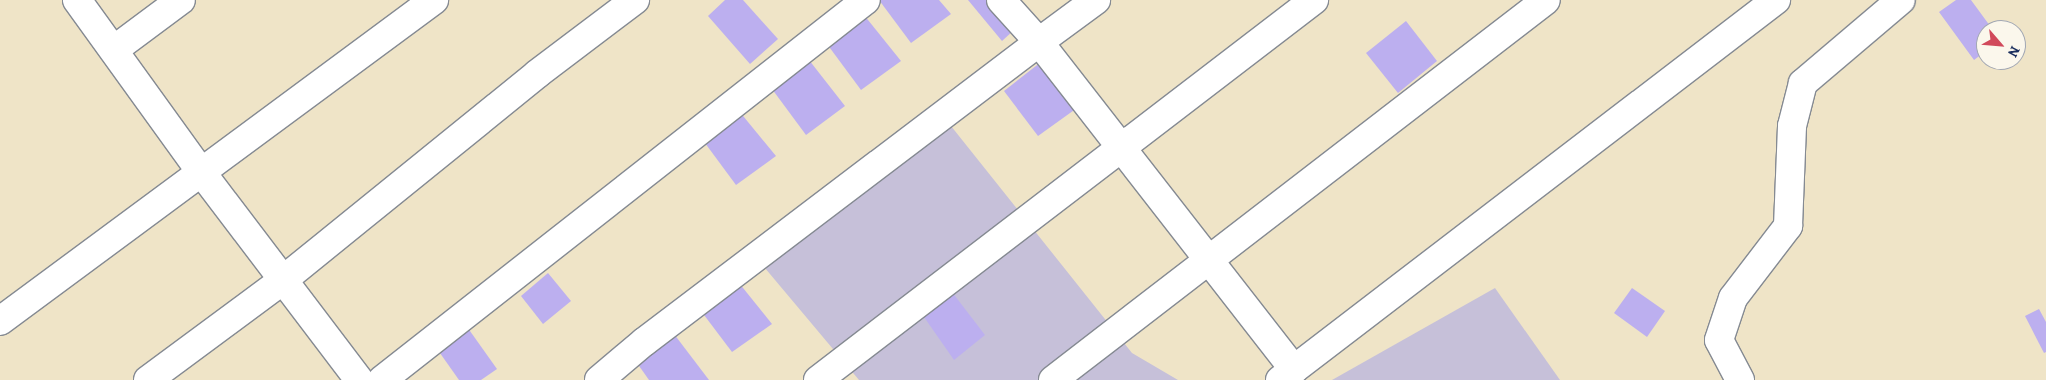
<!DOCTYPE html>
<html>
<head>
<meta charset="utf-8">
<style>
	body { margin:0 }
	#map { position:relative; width:2046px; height:380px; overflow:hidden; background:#efe4c7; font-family:Alegreya,serif }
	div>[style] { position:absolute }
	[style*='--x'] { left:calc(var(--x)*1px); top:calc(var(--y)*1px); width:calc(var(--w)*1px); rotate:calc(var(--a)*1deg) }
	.industrial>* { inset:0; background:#c6c0d9 }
	.building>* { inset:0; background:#bcafef }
	.roads { filter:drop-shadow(1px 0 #858a92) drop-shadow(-1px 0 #858a92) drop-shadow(0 1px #858a92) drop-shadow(0 -1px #858a92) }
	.street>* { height:28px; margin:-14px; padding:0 14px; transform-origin:14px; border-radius:14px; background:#fff }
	span { translate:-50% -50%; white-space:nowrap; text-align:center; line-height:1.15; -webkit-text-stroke:4px #fbf7ec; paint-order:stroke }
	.north { position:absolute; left:1976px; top:20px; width:50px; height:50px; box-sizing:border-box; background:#fbf7ec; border:1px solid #a1a7b3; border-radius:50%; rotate:117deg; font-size:14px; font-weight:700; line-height:20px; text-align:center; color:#1b2f5e }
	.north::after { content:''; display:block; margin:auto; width:18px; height:22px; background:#d1495b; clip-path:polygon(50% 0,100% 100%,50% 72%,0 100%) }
</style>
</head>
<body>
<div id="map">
	<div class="industrial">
		<div style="clip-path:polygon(951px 126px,1132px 353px,1178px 380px,859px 380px,760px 262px)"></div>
		<div style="clip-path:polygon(1495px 288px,1560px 380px,1332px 380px)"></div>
	</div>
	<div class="building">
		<div style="clip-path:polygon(725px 0,743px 0,778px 39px,750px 64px,708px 16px)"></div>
		<div style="clip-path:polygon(879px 0,939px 0,951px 14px,911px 43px)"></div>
		<div style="clip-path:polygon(968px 0,988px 0,1014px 30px,1002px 41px)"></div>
		<div style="clip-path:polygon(1956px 0,1971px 0,1993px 30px,1986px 30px,1986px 51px,1974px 60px,1939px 12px)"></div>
		<div style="clip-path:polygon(864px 15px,901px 61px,861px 90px,827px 44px)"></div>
		<div style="clip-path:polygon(1406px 21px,1437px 61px,1398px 93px,1366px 53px)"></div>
		<div style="clip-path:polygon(809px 60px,845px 106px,806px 135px,772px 89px)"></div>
		<div style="clip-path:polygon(1041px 62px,1077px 108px,1038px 136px,1004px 91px)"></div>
		<div style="clip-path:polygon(739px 111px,776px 156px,736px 185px,702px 139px)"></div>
		<div style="clip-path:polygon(548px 273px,571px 301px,543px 324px,521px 296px)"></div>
		<div style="clip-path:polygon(735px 278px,772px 324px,732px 352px,698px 307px)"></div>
		<div style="clip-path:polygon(1632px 288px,1665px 311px,1647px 337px,1614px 313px)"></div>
		<div style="clip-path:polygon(952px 292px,985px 335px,954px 360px,924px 317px)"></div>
		<div style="clip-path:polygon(2039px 309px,2046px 322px,2046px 352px,2044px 353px,2025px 316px)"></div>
		<div style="clip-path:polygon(465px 324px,497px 369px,481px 380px,459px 380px,435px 346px)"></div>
		<div style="clip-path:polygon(674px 334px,709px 380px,649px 380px,637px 363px)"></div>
	</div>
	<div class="roads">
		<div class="street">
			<div style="--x:77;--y:0;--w:213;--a:54.2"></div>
			<div style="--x:202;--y:173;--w:260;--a:52.8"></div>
			<div style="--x:1001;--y:0;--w:57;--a:47.9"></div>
			<div style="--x:1039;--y:42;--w:71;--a:-36.4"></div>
			<div style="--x:115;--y:49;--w:82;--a:-36.6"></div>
			<div style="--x:0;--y:321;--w:540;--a:-36.49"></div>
			<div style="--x:148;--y:380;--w:168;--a:-36.5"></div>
			<div style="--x:283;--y:280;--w:327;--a:-39"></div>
			<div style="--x:537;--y:74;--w:123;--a:-37.1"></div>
			<div style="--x:382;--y:380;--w:615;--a:-38.14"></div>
			<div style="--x:599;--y:380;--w:59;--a:-40.2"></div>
			<div style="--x:644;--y:342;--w:496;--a:-37.2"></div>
			<div style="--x:1039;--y:42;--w:415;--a:52.1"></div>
			<div style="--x:818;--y:380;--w:625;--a:-37.46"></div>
			<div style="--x:1053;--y:380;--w:622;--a:-37.62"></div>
			<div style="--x:1280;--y:380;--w:625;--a:-37.46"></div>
			<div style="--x:1740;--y:380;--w:45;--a:-117.7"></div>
			<div style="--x:1719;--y:340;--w:44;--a:-71.6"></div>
			<div style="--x:1733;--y:298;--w:91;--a:-52.6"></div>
			<div style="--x:1788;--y:226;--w:100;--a:-87.7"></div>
			<div style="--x:1792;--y:126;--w:44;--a:-75.7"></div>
			<div style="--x:1803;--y:83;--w:128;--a:-40.3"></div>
		</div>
	</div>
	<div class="north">N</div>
</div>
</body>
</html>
